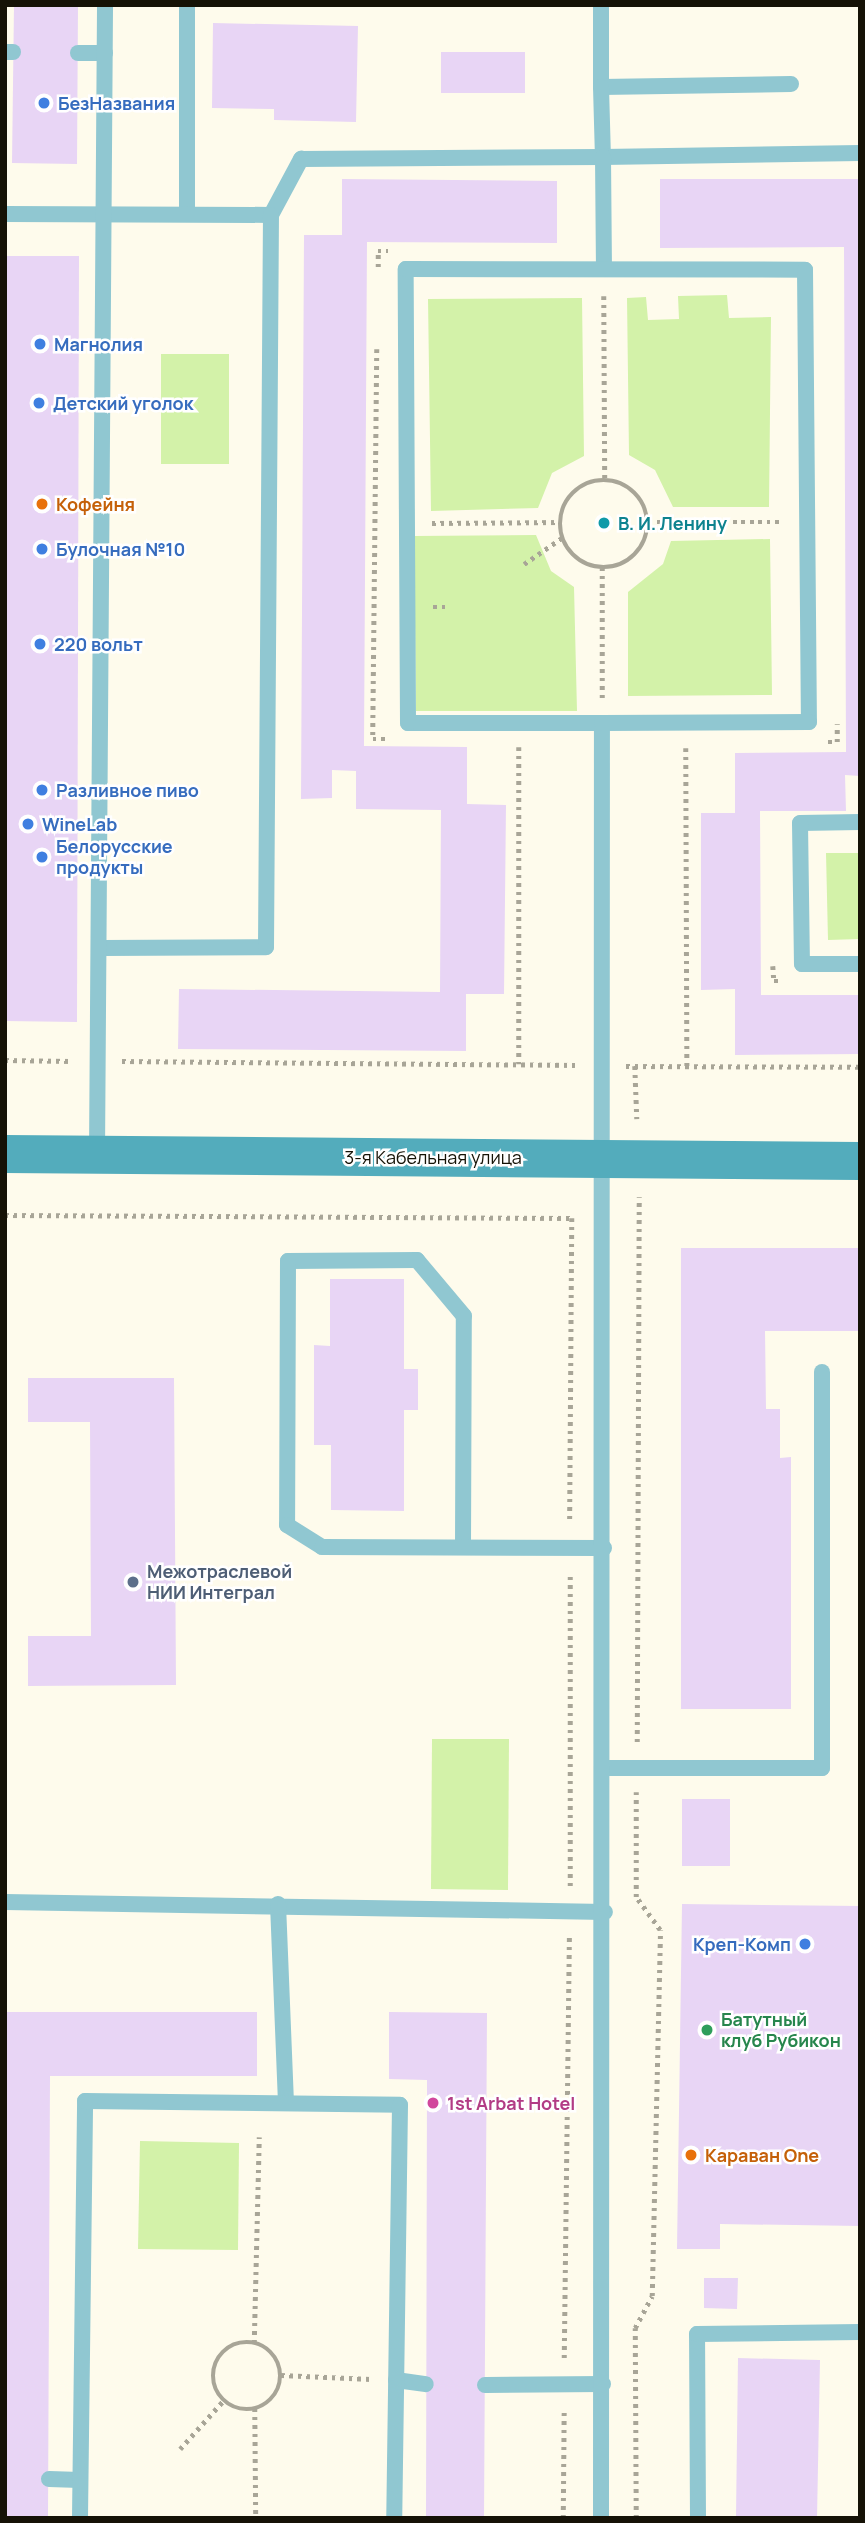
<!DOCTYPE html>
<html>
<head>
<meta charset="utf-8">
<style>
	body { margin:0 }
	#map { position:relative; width:865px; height:2523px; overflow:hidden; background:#fefbec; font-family:Manrope,sans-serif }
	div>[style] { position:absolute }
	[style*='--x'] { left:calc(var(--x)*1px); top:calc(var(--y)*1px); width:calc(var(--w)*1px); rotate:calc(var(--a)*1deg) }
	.green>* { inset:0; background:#d3f2a9 }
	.building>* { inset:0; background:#e8d5f5 }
	.path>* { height:4.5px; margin-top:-2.25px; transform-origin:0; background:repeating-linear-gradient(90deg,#a8a597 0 3.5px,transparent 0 8.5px) }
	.path>.ring { margin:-2.25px; padding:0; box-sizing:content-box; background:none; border:4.5px solid #a8a597; border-radius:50% }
	.lane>* { height:16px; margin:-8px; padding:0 8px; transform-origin:8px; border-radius:8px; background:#90c7d1 }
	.secondary>* { height:38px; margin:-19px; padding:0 19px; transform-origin:19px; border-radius:19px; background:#53acbc }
	.dots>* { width:19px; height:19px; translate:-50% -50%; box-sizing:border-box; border:4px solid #fff; border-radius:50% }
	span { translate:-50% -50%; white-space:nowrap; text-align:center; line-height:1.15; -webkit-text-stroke:5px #fff; paint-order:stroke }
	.shop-label { font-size:18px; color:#366cbe; font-weight:700 }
	.left { translate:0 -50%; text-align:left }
	.right { translate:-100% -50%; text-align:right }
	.food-label { font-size:18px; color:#c56008; font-weight:700 }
	.culture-label { font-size:18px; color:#0d838f; font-weight:700 }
	.street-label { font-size:18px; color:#151206 }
	.service-label { font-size:18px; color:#4e5e75; font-weight:700 }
	.leisure-label { font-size:18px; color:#27864d; font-weight:700 }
	.hotel-label { font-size:18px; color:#b23c85; font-weight:700 }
	.frame { position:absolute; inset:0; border:7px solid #151206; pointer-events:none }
</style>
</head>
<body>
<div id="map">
	<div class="green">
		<div style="clip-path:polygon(727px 295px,729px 318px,771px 317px,769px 507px,673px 507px,655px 470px,629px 455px,627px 298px,646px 297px,648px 320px,679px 319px,678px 296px)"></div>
		<div style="clip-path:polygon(582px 298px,584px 456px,552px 473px,538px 508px,431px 511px,428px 299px)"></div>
		<div style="clip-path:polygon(161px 354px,229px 354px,229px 464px,161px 464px)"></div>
		<div style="clip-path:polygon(536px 535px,551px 571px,574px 587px,577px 711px,416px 711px,414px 536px)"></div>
		<div style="clip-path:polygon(770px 539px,772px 695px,628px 696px,628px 592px,663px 564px,671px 541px)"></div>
		<div style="clip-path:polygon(860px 853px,860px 939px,828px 940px,826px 853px)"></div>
		<div style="clip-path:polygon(432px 1739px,509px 1739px,508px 1890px,431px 1889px)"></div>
		<div style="clip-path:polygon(140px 2141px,239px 2143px,238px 2250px,138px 2249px)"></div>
	</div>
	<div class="building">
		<div style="clip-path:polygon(14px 5px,78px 5px,77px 164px,12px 163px)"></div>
		<div style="clip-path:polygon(213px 23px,358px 26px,356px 122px,274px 120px,274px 109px,212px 108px)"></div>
		<div style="clip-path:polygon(441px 52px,525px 52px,525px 93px,441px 93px)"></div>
		<div style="clip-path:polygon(342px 179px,557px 181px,557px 243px,367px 242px,364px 746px,467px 747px,467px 804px,506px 805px,504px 994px,466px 994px,466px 1051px,178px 1049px,179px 989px,440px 992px,441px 810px,356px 809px,356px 771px,332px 770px,332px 798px,301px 799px,304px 235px,342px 235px)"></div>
		<div style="clip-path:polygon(660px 179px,860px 179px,860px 776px,845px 775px,846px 811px,760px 811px,761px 995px,860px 995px,860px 1054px,735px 1055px,735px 989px,701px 990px,701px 813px,735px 813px,735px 753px,846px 752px,844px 247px,660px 248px)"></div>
		<div style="clip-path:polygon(6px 256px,79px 256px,77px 1022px,5px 1021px)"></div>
		<div style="clip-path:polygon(681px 1248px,860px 1248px,860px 1331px,765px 1331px,766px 1409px,780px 1409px,780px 1458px,791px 1457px,791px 1709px,681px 1709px)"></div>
		<div style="clip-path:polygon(330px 1279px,404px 1279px,404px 1369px,418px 1369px,418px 1410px,404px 1410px,404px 1511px,331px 1510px,331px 1445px,314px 1445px,314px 1345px,330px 1346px)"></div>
		<div style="clip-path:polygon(28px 1378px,174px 1378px,176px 1685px,28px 1686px,28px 1636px,91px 1636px,90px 1422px,28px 1422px)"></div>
		<div style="clip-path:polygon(682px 1799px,730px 1799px,730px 1866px,682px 1866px)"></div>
		<div style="clip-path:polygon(682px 1904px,860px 1906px,860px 2226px,720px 2224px,720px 2249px,677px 2249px)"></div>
		<div style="clip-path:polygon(5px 2012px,257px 2012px,257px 2076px,50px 2076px,48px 2518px,5px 2518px)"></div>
		<div style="clip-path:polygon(389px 2012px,487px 2013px,484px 2518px,426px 2518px,427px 2080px,389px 2079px)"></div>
		<div style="clip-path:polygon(704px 2278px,738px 2278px,737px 2309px,704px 2308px)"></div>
		<div style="clip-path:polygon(738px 2358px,820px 2360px,817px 2518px,736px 2517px)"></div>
	</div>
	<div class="path">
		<div style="--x:378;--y:267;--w:16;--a:-90"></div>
		<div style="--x:378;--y:251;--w:10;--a:0"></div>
		<div style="--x:604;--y:296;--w:185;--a:89.7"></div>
		<div style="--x:377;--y:349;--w:390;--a:90.6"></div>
		<div style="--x:373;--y:739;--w:14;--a:0"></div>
		<div class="ring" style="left:560px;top:480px;width:83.5px;height:83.5px"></div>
		<div style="--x:648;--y:522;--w:136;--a:0"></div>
		<div style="--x:432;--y:523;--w:128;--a:-0.4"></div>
		<div style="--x:524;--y:564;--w:47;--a:-34.7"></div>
		<div style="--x:433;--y:607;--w:17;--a:0"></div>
		<div style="--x:602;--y:698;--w:130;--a:-90"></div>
		<div style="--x:828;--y:742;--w:9;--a:0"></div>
		<div style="--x:837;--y:742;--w:18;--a:-90"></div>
		<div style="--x:519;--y:747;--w:317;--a:90"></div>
		<div style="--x:686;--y:748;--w:318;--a:89.8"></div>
		<div style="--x:773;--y:966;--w:15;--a:86"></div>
		<div style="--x:774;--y:981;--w:8;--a:0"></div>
		<div style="--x:5;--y:1060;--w:66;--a:0.9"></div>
		<div style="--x:122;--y:1061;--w:453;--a:0.5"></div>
		<div style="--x:626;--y:1066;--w:234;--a:0.2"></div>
		<div style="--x:635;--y:1066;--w:53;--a:87.8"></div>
		<div style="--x:5;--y:1215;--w:567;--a:0.3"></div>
		<div style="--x:572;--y:1218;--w:304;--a:90.4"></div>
		<div style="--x:637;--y:1742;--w:545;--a:-89.79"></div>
		<div style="--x:570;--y:1886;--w:314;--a:-90"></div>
		<div class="ring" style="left:213px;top:2342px;width:63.5px;height:63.5px"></div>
		<div style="--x:254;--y:2343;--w:206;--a:-88.6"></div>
		<div style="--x:564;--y:2358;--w:422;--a:-89.3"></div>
		<div style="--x:281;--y:2375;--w:90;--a:2.5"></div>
		<div style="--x:255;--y:2408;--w:110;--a:89.5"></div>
		<div style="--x:180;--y:2449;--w:66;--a:-48.1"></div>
		<div style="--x:563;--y:2518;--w:109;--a:-89.5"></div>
		<div style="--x:636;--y:2518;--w:190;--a:-90.3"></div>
		<div style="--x:635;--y:2328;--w:36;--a:-62"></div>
		<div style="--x:652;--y:2296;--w:366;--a:-88.7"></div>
		<div style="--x:660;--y:1930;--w:41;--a:-126"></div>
		<div style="--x:636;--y:1897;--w:105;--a:-90"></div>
	</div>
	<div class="lane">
		<div style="--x:187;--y:5;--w:209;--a:90"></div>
		<div style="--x:601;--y:5;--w:82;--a:90"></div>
		<div style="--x:5;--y:52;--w:8;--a:0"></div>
		<div style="--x:78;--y:53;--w:27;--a:0"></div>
		<div style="--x:791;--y:84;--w:190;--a:179.1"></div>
		<div style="--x:601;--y:87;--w:70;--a:88.4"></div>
		<div style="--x:603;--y:157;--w:257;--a:-0.9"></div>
		<div style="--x:5;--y:214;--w:266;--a:0.2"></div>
		<div style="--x:271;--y:215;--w:64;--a:-61.8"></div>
		<div style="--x:301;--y:159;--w:302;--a:-0.4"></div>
		<div style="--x:603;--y:157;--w:112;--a:89.5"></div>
		<div style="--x:860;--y:822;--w:60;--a:179"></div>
		<div style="--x:800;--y:823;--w:141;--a:89.2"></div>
		<div style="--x:802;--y:964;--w:58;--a:0"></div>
		<div style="--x:102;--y:948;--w:164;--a:-0.3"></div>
		<div style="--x:266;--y:947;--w:732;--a:-89.61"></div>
		<div style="--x:97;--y:1154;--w:1149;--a:-89.6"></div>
		<div style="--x:463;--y:1547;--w:231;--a:-89.8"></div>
		<div style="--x:464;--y:1316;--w:73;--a:-130"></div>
		<div style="--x:417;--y:1260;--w:129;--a:179.6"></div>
		<div style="--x:288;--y:1261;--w:264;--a:90.2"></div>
		<div style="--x:287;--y:1525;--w:41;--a:32.2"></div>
		<div style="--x:322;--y:1547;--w:282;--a:0.2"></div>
		<div style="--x:605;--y:1768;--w:217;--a:0"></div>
		<div style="--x:822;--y:1768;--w:396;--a:-90"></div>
		<div style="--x:5;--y:1902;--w:600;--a:0.95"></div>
		<div style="--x:278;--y:1904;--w:199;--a:87.7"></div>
		<div style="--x:396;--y:2380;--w:30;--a:8"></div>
		<div style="--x:485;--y:2385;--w:118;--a:-0.5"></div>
		<div style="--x:49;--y:2479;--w:31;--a:2"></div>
		<div style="--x:80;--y:2518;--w:417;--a:-89.3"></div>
		<div style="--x:85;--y:2101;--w:315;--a:0.7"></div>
		<div style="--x:400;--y:2105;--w:413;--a:90.8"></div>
		<div style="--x:601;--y:2518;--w:1795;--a:-89.97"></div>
		<div style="--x:602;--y:723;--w:194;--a:180"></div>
		<div style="--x:408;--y:723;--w:454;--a:-90.3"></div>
		<div style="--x:406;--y:269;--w:399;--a:0.1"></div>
		<div style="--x:805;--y:270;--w:452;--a:89.5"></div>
		<div style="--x:809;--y:722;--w:207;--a:179.7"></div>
		<div style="--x:698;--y:2518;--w:184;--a:-90.3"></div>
		<div style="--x:697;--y:2334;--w:163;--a:-0.7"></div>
	</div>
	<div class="secondary">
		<div style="--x:5;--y:1154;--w:855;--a:0.47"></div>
	</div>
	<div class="dots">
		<div style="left:44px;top:103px;background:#3f7fe0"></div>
		<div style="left:40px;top:344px;background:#3f7fe0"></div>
		<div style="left:39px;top:403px;background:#3f7fe0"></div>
		<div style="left:42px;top:504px;background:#e8710a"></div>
		<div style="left:604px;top:523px;background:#0f9aa8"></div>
		<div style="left:42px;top:549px;background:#3f7fe0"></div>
		<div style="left:40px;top:644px;background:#3f7fe0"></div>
		<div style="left:42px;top:790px;background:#3f7fe0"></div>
		<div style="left:28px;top:824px;background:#3f7fe0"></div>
		<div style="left:42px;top:857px;background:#3f7fe0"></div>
		<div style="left:133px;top:1582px;background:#5c6f8a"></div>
		<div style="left:805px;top:1944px;background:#3f7fe0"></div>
		<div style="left:707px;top:2030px;background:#2e9e5b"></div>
		<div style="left:433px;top:2103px;background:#d1479c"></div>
		<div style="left:691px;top:2155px;background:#e8710a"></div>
	</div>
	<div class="shop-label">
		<span class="left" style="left:58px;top:103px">БезНазвания</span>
		<span class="left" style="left:54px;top:344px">Магнолия</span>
		<span class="left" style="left:53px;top:403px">Детский уголок</span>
		<span class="left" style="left:56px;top:549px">Булочная №10</span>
		<span class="left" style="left:54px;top:644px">220 вольт</span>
		<span class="left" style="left:56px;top:790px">Разливное пиво</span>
		<span class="left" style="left:42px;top:824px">WineLab</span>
		<span class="left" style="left:56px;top:857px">Белорусские<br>продукты</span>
		<span class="right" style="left:791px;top:1944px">Креп-Комп</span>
	</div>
	<div class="food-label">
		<span class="left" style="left:56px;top:504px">Кофейня</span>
		<span class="left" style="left:705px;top:2155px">Караван One</span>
	</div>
	<div class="culture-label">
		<span class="left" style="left:618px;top:523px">В. И. Ленину</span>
	</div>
	<div class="street-label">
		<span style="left:433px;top:1157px">3-я Кабельная улица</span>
	</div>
	<div class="service-label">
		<span class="left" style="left:147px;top:1582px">Межотраслевой<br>НИИ Интеграл</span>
	</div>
	<div class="leisure-label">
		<span class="left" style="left:721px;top:2030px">Батутный<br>клуб Рубикон</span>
	</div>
	<div class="hotel-label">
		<span class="left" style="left:447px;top:2103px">1st Arbat Hotel</span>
	</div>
	<div class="frame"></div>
</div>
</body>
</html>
